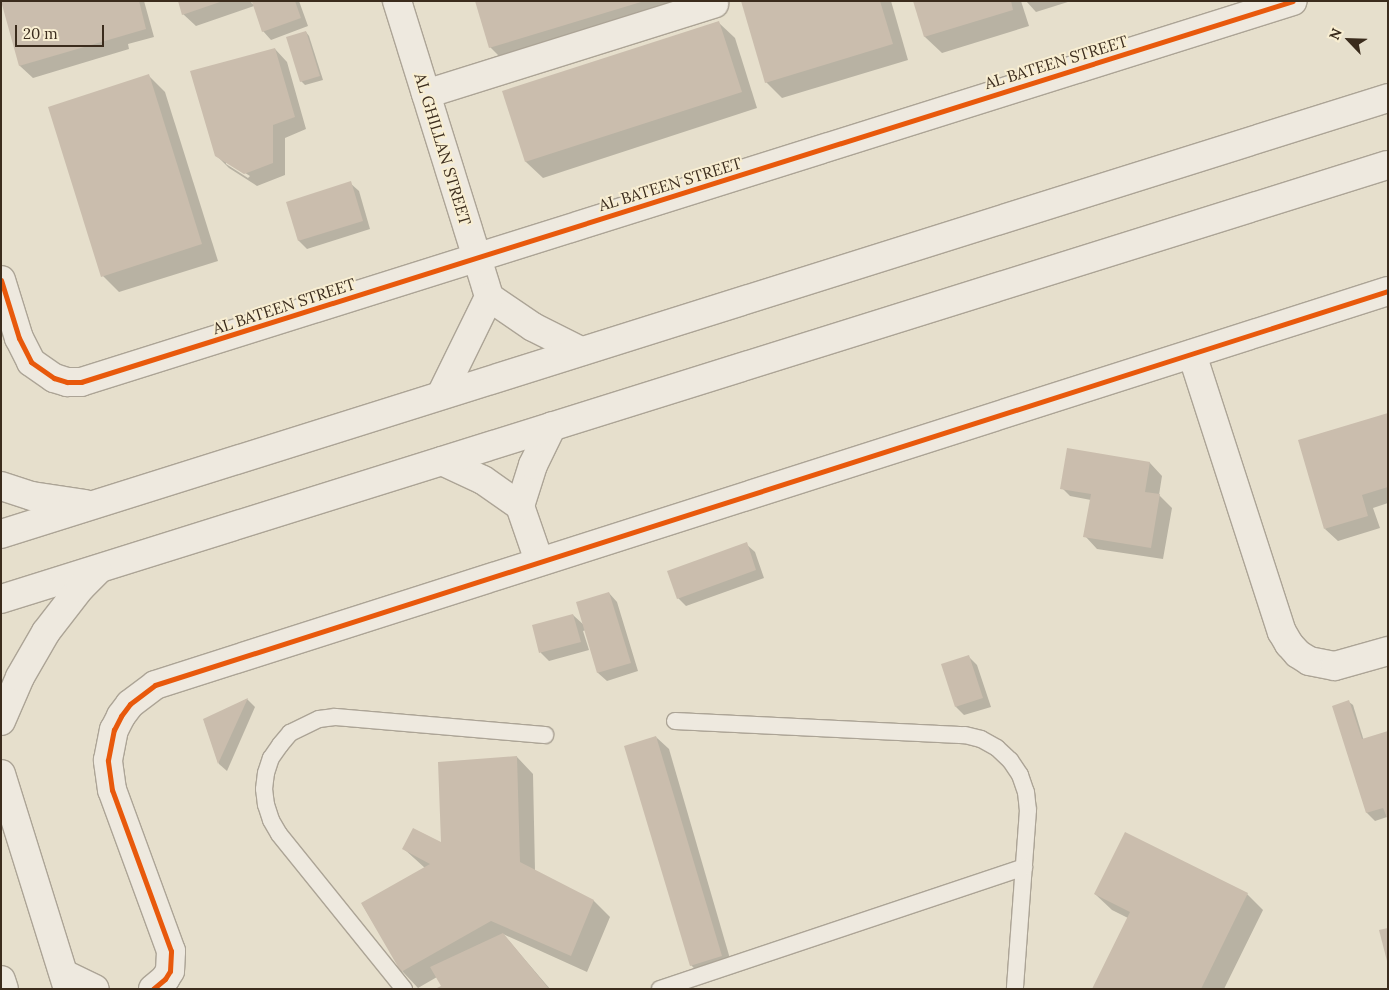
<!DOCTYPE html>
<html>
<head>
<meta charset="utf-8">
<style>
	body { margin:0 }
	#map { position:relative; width:1389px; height:990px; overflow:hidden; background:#e6dfcc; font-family:Lora,serif }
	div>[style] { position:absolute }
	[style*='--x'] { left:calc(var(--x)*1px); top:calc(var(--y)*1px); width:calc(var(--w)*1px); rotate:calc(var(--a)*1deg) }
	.shadow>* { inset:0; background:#0003 }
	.building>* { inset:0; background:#cabdad }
	.roads { filter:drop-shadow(1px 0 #aca496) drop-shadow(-1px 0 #aca496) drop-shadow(0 1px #aca496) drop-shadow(0 -1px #aca496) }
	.lane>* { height:16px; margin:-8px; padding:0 8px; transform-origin:8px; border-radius:8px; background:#eee9df }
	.street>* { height:28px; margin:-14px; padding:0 14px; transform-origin:14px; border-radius:14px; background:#eee9df }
	.secondary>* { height:28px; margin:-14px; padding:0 14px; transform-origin:14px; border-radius:14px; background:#eee9df }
	.cycleway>* { height:5px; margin:-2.5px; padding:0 2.5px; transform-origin:2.5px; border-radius:2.5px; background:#e8590c }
	span { translate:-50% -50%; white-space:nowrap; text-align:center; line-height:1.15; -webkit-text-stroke:4px #f8eed2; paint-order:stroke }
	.street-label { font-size:16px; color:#3b2c1d }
	.frame { position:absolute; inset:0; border:2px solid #3b2c1d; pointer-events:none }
	.north { position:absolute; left:1324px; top:15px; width:50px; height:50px; -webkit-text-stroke:4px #f8eed2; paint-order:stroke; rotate:294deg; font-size:14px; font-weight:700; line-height:20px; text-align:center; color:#3b2c1d }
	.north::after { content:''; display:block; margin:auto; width:18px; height:22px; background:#3b2c1d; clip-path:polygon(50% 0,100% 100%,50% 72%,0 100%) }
	.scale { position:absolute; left:15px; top:25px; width:89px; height:22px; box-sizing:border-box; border:2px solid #3b2c1d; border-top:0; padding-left:6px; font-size:15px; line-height:18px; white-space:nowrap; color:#3b2c1d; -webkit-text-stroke:4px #f8eed2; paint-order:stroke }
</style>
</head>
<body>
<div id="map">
	<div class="shadow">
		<div style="clip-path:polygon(2px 1px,144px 1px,154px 37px,128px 44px,129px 49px,33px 78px,20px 66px)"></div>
		<div style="clip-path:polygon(179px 1px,251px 1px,252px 4px,258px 1px,299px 1px,308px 26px,271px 40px,263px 31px,254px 6px,196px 26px,183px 14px)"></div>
		<div style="clip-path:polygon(477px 1px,710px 1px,507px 64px,490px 47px)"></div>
		<div style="clip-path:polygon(742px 1px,891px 1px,908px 60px,782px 98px,766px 82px)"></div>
		<div style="clip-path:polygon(914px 1px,1021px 1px,1029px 26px,942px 53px,925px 37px)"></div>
		<div style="clip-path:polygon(1026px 1px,1071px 1px,1036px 12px)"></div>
		<div style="clip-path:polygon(718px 22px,735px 38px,757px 108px,543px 178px,526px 162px,504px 92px)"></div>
		<div style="clip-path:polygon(306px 32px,309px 36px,323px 80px,305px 85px,301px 81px)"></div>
		<div style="clip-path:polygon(evenodd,275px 49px,287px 62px,306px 129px,285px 138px,285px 175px,257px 186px,229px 168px,216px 155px,275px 49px,226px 161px,250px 176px,248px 178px,226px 164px,226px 161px)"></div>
		<div style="clip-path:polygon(149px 76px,165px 92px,218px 261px,119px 292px,103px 276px)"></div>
		<div style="clip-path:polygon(350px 183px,359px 191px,370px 229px,307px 249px,299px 241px,288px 203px)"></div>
		<div style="clip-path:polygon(1388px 414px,1388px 503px,1373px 508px,1380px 528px,1338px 541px,1325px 529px)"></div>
		<div style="clip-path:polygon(1068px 450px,1150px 463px,1162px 476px,1159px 495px,1172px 508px,1163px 559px,1097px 549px,1085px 536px,1091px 500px,1070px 496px,1062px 488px)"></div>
		<div style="clip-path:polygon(746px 544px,755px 552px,764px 578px,686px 606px,678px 598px)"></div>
		<div style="clip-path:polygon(609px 593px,617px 602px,638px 671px,607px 681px,598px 673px,586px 630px,583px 631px,589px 650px,549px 661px,541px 653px,533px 626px,573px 615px,585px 626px)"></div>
		<div style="clip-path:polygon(969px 657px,977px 665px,991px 707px,964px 715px,956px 707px)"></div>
		<div style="clip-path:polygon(247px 699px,255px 707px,227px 771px,219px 764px,204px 720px)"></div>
		<div style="clip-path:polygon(1349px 702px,1353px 705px,1387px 817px,1375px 821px,1367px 813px)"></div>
		<div style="clip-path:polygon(656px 737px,669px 749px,733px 969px,703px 978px,691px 965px)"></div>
		<div style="clip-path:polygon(517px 757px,533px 774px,535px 871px,594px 901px,610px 917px,587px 972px,503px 934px,550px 989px,438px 989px,443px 987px,437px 977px,418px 988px,402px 971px,362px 904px,425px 868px,404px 849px,442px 844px)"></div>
		<div style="clip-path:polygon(1095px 894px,1247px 894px,1263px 910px,1224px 989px,1093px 989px,1128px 918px,1112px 910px)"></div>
	</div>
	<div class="building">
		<div style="clip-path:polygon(1px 1px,139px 1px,146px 29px,19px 66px)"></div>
		<div style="clip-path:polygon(178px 1px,220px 1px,220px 2px,182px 15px)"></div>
		<div style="clip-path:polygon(254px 1px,295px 1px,301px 18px,262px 32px,252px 2px)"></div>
		<div style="clip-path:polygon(475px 1px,641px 1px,641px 2px,489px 48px)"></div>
		<div style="clip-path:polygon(741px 1px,880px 1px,893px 44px,765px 83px)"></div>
		<div style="clip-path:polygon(913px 1px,1011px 1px,1013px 10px,924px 37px)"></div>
		<div style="clip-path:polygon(719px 21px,742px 92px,525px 162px,502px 91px)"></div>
		<div style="clip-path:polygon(306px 31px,320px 76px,300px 82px,286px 37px)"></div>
		<div style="clip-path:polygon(275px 48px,295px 117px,273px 125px,273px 163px,244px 174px,215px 156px,190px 71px)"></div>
		<div style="clip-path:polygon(149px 74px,202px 244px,101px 277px,48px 107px)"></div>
		<div style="clip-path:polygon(351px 181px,363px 221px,298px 241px,286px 202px)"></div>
		<div style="clip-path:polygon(1388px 413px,1388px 487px,1362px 495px,1368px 516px,1324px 529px,1298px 440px)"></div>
		<div style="clip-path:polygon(1067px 448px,1150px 462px,1145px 492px,1160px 494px,1151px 548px,1083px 537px,1091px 494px,1060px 489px)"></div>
		<div style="clip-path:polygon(747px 542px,756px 570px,677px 599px,667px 571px)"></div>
		<div style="clip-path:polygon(609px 592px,631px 663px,597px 673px,576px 602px)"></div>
		<div style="clip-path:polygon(573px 614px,581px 642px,539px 653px,532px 625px)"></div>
		<div style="clip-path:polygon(969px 655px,983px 698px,955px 707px,941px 664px)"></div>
		<div style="clip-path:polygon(248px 698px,218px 764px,203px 719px)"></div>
		<div style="clip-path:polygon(1349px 700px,1362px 739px,1388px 731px,1388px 820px,1383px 808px,1366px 813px,1332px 706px)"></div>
		<div style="clip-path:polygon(656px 736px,722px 956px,690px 966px,624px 746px)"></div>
		<div style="clip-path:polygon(517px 756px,520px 862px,594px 900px,571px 956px,491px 921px,401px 972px,361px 903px,430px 864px,402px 849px,413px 828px,441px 842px,438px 762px)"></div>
		<div style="clip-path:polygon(1125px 832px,1248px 893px,1201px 989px,1092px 989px,1130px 912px,1094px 894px)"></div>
		<div style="clip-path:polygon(1388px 928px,1388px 961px,1387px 961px,1379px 930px)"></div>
		<div style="clip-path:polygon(503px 933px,549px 989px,435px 989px,441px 986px,430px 967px)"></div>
	</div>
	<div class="roads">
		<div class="lane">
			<div style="--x:675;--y:721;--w:290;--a:2.8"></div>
			<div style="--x:965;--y:735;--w:16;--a:14"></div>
			<div style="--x:981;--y:739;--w:18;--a:29"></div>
			<div style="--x:997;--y:748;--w:18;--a:43"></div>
			<div style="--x:1010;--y:760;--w:18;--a:56"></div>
			<div style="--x:1020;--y:775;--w:18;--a:71"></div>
			<div style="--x:1026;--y:792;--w:18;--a:84"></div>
			<div style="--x:1028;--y:810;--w:179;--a:94.2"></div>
			<div style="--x:404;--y:989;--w:199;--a:-128.9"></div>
			<div style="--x:279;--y:834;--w:16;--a:-120"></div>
			<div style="--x:271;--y:820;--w:16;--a:-108"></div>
			<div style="--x:266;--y:805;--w:16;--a:-97"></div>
			<div style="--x:264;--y:789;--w:16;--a:-83"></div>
			<div style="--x:266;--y:773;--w:16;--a:-72"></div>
			<div style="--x:271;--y:758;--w:16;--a:-55"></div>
			<div style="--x:280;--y:745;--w:16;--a:-50"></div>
			<div style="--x:290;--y:733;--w:32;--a:-26"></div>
			<div style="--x:319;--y:719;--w:16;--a:-7"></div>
			<div style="--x:335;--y:717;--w:211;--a:4.9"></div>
			<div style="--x:660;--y:989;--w:384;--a:-18.5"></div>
		</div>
		<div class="street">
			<div style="--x:397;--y:1;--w:310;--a:72.7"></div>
			<div style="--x:489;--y:297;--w:53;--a:34.3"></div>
			<div style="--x:533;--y:327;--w:54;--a:26.6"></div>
			<div style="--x:426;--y:94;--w:302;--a:-17.4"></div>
			<div style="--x:1;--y:280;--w:61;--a:72.8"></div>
			<div style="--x:19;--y:338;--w:27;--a:63"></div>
			<div style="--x:31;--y:362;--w:28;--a:35"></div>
			<div style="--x:54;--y:378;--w:14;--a:17"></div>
			<div style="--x:67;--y:382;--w:14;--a:0"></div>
			<div style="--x:81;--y:382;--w:1270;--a:-17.45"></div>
			<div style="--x:1192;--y:354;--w:292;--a:72.1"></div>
			<div style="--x:1282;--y:632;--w:14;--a:60"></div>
			<div style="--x:1289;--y:644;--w:13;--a:48"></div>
			<div style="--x:1298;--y:654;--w:13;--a:32"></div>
			<div style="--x:1309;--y:661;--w:26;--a:11"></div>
			<div style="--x:1335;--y:666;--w:55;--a:-15.8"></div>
			<div style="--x:441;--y:395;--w:109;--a:-63.9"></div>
			<div style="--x:442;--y:461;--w:45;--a:24.9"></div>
			<div style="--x:483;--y:480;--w:45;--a:35.1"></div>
			<div style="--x:520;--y:506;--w:58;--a:70.9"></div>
			<div style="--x:520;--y:506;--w:43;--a:-72.4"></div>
			<div style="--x:533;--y:465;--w:43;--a:-64"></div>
			<div style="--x:64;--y:974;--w:34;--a:26"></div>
			<div style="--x:153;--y:989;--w:16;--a:-40"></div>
			<div style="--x:165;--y:979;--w:9;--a:-58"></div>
			<div style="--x:170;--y:971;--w:20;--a:-87"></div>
			<div style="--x:171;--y:951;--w:171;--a:-110.1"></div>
			<div style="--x:112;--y:790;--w:30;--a:-98"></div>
			<div style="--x:108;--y:760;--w:31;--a:-79"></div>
			<div style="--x:114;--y:730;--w:16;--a:-63"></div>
			<div style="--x:121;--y:716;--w:15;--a:-53"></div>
			<div style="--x:130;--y:704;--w:31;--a:-37"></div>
			<div style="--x:155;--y:685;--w:1294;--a:-17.72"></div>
		</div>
		<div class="secondary">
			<div style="--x:1;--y:486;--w:33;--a:18"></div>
			<div style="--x:32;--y:496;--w:54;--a:8.6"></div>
			<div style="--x:1;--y:534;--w:1454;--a:-17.45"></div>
			<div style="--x:1;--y:599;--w:1453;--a:-17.38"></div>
			<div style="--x:1;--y:721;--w:48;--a:-66.6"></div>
			<div style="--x:20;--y:677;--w:52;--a:-60"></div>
			<div style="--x:46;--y:632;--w:56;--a:-52.3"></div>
			<div style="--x:80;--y:588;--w:25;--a:-45"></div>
			<div style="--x:1;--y:774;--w:225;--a:72.7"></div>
			<div style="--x:1;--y:980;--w:9;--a:72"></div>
		</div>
	</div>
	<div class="cycleway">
		<div style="--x:1;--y:280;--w:61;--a:72.8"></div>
		<div style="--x:19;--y:338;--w:27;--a:63"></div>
		<div style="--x:31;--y:362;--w:28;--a:35"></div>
		<div style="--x:54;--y:378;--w:14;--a:17"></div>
		<div style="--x:67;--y:382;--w:14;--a:0"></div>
		<div style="--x:81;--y:382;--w:1270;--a:-17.45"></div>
		<div style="--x:153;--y:989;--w:16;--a:-40"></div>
		<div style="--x:165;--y:979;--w:9;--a:-58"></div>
		<div style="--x:170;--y:971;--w:20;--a:-87"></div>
		<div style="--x:171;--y:951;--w:171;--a:-110.1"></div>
		<div style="--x:112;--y:790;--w:30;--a:-98"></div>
		<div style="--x:108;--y:760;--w:31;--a:-79"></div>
		<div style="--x:114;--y:730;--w:16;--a:-63"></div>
		<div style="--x:121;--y:716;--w:15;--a:-53"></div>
		<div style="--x:130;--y:704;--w:31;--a:-37"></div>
		<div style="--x:155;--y:685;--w:1294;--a:-17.72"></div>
	</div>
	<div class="street-label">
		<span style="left:1056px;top:62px;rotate:-17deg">AL BATEEN STREET</span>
		<span style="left:443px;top:149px;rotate:73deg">AL GHILLAN STREET</span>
		<span style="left:670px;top:184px;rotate:-17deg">AL BATEEN STREET</span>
		<span style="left:284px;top:306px;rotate:-18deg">AL BATEEN STREET</span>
	</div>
	<div class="frame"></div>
	<div class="north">N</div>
	<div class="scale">20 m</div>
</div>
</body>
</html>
